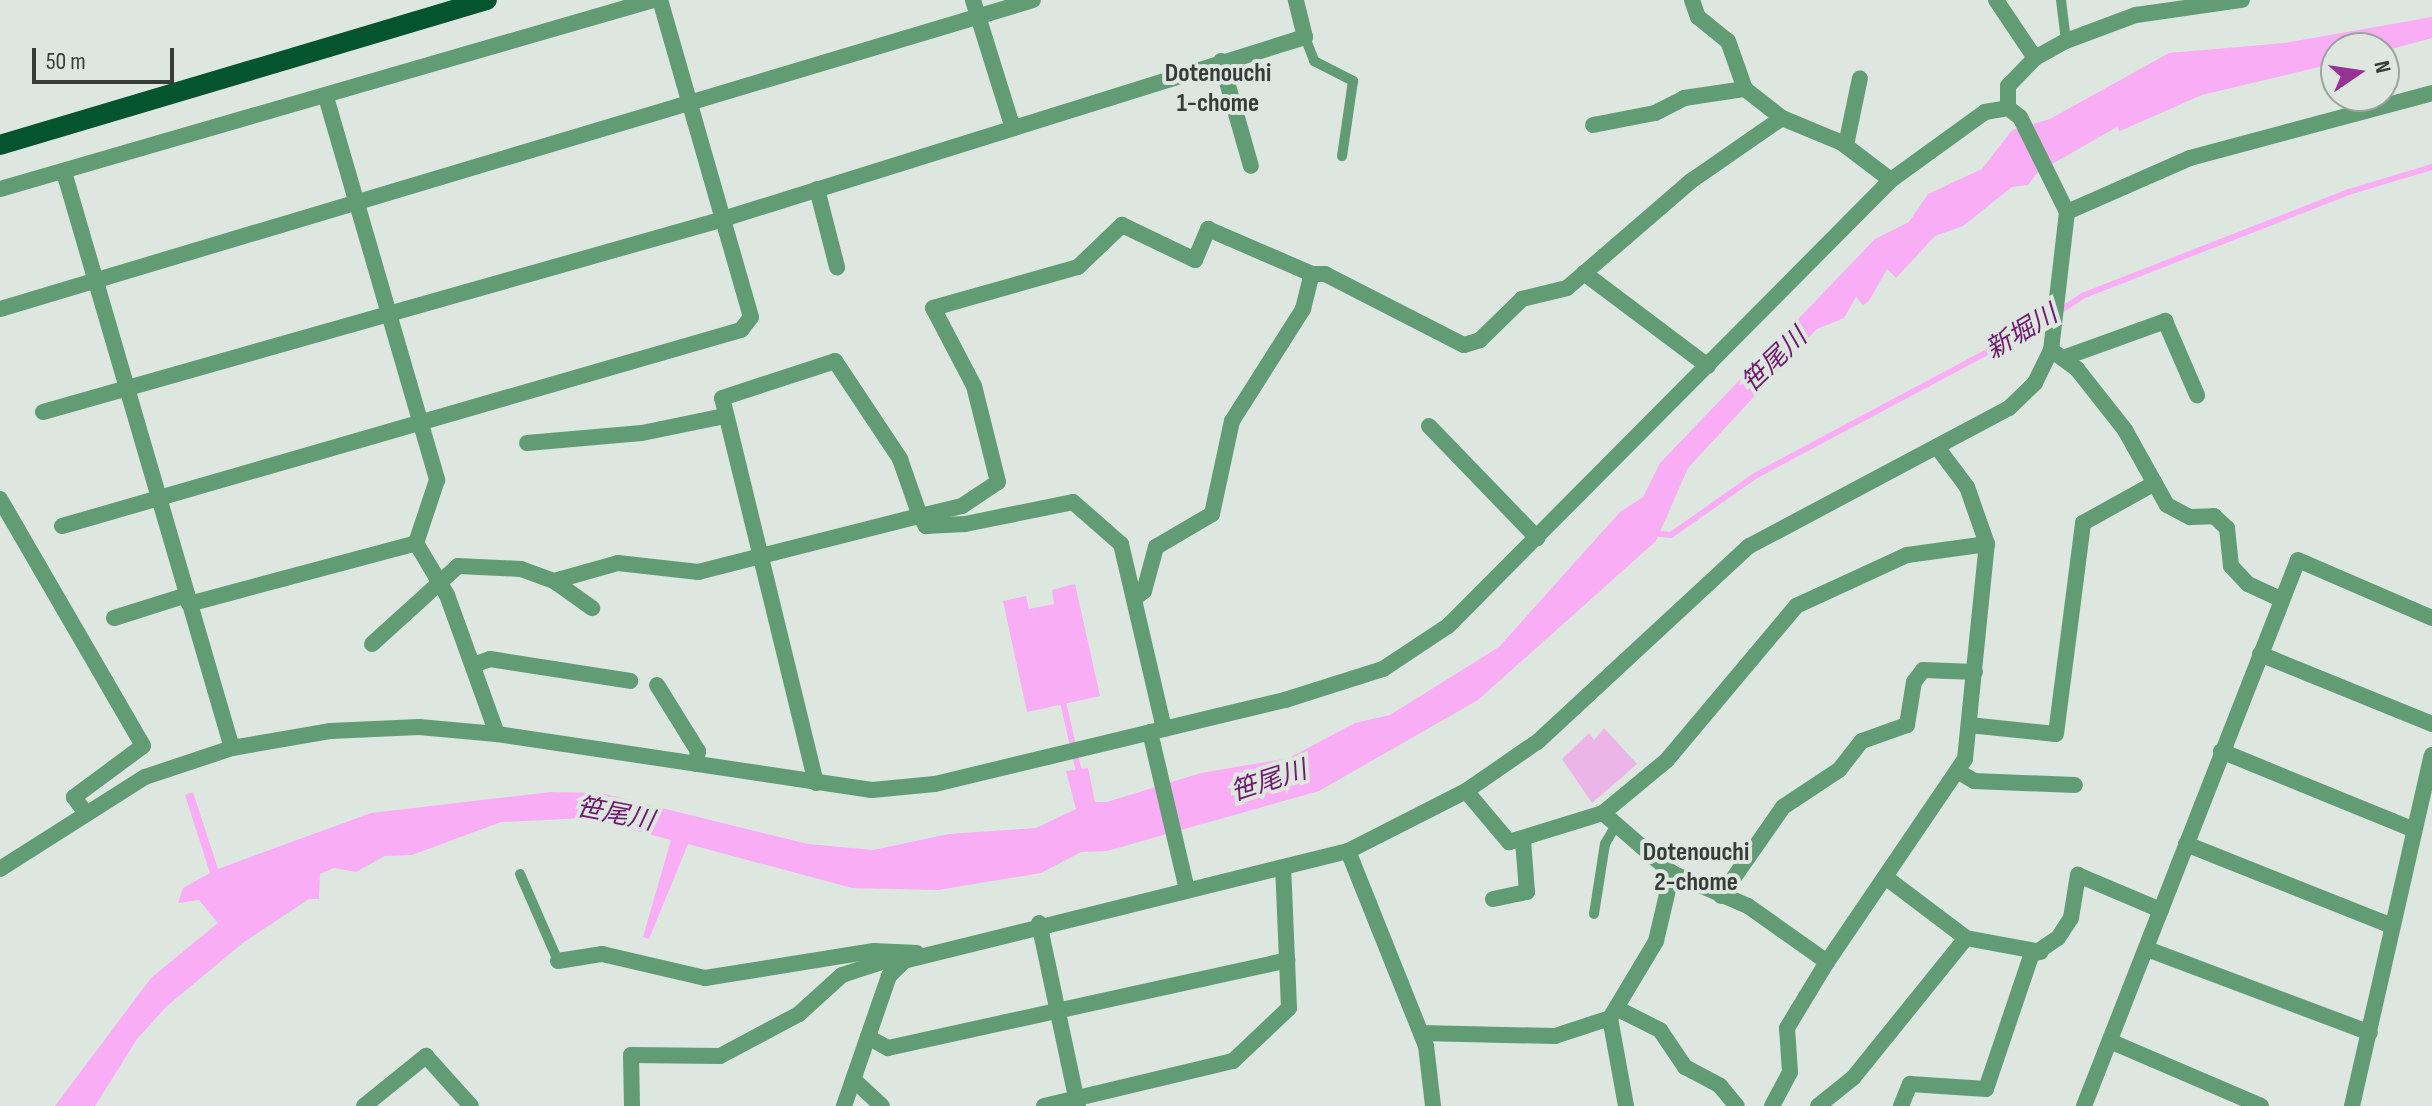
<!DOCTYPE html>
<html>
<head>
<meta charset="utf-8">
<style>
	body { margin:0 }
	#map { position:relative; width:2432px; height:1106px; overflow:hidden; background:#dde7df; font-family:"Sofia Sans Condensed","Noto Sans JP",sans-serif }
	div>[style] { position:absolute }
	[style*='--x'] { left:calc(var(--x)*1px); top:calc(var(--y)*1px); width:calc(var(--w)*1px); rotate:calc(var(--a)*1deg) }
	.green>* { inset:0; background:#ebb5e7 }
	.water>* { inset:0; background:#f9adf5 }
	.stream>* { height:6px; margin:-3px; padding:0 3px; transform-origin:3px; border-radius:3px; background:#f9adf5 }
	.service>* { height:10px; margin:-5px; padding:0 5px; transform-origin:5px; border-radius:5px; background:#619c75 }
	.minor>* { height:16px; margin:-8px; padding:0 8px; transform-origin:8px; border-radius:8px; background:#619c75 }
	.tertiary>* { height:16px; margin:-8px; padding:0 8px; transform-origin:8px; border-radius:8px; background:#619c75 }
	.primary>* { height:20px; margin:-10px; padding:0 10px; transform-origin:10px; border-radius:10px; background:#04542d }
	span { translate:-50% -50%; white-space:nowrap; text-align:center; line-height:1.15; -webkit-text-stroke:8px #dde7df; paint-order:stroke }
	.neighbourhood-label { font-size:26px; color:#373c39; font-weight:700 }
	.water-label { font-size:26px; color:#711971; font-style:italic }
	.north { position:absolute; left:2320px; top:32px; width:80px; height:80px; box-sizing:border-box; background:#dde7df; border:2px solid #9ba39d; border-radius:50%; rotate:77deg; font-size:22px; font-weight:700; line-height:32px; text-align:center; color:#373c39 }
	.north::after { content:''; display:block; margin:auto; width:28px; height:36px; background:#983296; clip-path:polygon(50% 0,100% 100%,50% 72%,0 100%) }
	.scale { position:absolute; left:32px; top:48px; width:142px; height:36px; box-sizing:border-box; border:4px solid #373c39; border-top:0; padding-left:10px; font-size:24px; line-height:28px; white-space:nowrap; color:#373c39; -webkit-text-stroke:6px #dde7df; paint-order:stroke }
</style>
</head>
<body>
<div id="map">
	<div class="green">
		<div style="clip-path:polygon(1604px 728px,1637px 764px,1592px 803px,1562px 759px,1589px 733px,1594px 740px)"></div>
	</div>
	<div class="water">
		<div style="clip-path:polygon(2432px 17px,2432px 38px,2384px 51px,2336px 48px,2336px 63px,2202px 95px,2120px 131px,2117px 127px,2038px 172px,2028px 185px,2012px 187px,1963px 226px,1935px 236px,1896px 278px,1887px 269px,1869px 301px,1863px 305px,1856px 297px,1844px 318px,1817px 329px,1688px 468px,1656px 541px,1478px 700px,1319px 791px,1107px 851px,1081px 852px,1041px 873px,938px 890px,852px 888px,688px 844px,649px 939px,643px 937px,671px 840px,587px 818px,501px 822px,412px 855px,385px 856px,356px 872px,334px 868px,320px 874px,319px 899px,309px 899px,244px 942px,167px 1006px,137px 1039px,95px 1106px,55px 1106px,151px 978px,218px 923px,199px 900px,178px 903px,183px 888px,210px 873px,185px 795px,193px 792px,218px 869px,371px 813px,551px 792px,601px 793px,808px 844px,873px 850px,949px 834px,1036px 828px,1076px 809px,1066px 771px,1088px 768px,1095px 802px,1107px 802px,1201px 773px,1289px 758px,1355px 723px,1390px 715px,1499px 647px,1620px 512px,1643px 497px,1660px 463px,1875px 239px,1909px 222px,1928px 194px,1982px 169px,2012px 130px,2050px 119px,2169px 53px,2285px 43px)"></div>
		<div style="clip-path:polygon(1075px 584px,1100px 696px,1027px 712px,1003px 601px,1026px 596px,1029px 609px,1054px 604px,1052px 590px)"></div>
	</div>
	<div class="stream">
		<div style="--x:2060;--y:311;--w:27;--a:-34"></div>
		<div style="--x:2082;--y:296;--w:287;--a:-21.3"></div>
		<div style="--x:2349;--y:192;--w:87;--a:-16.8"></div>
		<div style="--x:1652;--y:533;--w:19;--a:6"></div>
		<div style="--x:1671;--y:535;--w:103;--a:-35.1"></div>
		<div style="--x:1755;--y:476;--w:336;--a:-28.1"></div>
		<div style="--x:1063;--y:702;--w:76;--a:77.1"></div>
	</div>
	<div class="service">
		<div style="--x:2061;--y:0;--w:41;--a:83"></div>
		<div style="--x:1305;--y:37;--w:26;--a:69"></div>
		<div style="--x:1314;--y:61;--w:44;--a:27.1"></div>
		<div style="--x:1353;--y:81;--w:76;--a:98.3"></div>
		<div style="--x:520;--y:874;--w:95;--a:66.4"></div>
		<div style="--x:1594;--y:914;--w:71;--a:-81.1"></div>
		<div style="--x:1605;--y:844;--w:22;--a:-60"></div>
	</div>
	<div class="minor">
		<div style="--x:973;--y:0;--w:131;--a:72.7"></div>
		<div style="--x:1692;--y:0;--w:18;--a:71"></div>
		<div style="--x:1698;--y:17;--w:38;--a:39"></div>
		<div style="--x:1728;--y:41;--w:51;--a:70.5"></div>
		<div style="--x:1745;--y:89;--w:47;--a:38.1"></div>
		<div style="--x:1782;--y:118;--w:65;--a:22.6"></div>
		<div style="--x:1842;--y:143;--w:61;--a:37.1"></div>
		<div style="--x:1996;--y:0;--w:70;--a:56.1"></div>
		<div style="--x:1221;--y:61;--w:109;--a:74.1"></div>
		<div style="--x:326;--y:97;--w:399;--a:73.8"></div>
		<div style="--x:437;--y:480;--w:66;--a:108.4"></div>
		<div style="--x:416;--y:543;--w:61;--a:59.2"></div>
		<div style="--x:447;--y:595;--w:148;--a:70.2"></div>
		<div style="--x:2008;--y:108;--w:22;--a:-90"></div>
		<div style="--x:2008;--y:86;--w:39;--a:-46"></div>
		<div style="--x:2035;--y:58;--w:35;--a:-29"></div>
		<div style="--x:2066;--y:41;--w:75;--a:-20.4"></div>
		<div style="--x:2136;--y:15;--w:107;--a:-8.1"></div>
		<div style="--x:1593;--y:125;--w:63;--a:-11"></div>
		<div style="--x:1655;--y:113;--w:33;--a:-27"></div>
		<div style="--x:1684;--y:98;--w:62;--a:-8.4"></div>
		<div style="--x:1846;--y:145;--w:68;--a:-78.2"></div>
		<div style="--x:64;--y:172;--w:600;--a:73.74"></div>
		<div style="--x:0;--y:189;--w:680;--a:-16.14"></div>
		<div style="--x:817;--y:189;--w:81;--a:75.6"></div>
		<div style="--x:1584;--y:273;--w:155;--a:36.9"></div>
		<div style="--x:0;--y:309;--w:1078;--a:-16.65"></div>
		<div style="--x:2051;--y:350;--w:32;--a:36"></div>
		<div style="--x:2077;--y:369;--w:78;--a:51.8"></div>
		<div style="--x:2125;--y:430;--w:86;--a:60.8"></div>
		<div style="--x:2167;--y:505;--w:26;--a:28"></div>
		<div style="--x:2190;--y:517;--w:24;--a:-2"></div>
		<div style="--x:2214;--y:516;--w:18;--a:43"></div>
		<div style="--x:2227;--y:528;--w:38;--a:84"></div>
		<div style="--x:2231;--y:566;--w:25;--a:47"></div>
		<div style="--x:2248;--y:584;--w:35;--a:25"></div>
		<div style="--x:2063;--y:358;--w:109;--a:-19.9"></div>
		<div style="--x:2165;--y:321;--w:81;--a:66.6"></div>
		<div style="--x:43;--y:412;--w:704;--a:-15.83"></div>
		<div style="--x:720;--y:220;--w:613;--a:-17.37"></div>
		<div style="--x:1305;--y:37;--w:38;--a:-104"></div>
		<div style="--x:1429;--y:426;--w:156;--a:46"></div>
		<div style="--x:527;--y:443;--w:115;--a:-5"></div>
		<div style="--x:642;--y:433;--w:85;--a:-11.6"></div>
		<div style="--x:0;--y:499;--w:285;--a:59.9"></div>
		<div style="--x:143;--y:746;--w:86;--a:143.5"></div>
		<div style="--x:74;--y:797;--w:17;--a:54"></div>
		<div style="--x:62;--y:526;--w:707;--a:-16.1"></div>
		<div style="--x:741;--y:330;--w:16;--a:-52"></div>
		<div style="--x:751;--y:317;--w:330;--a:-106"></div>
		<div style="--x:554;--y:581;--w:66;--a:-15.7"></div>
		<div style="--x:618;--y:563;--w:81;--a:6.4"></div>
		<div style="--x:698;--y:572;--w:229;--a:-14.2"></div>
		<div style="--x:920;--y:516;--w:12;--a:59"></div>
		<div style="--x:926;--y:526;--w:39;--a:-3"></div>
		<div style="--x:965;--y:524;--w:110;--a:-11.5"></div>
		<div style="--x:1073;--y:502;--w:64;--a:41.2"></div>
		<div style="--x:1121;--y:544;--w:190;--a:76.9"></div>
		<div style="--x:1134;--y:599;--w:13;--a:-39"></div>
		<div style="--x:1144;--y:591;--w:46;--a:-74.7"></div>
		<div style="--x:1156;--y:547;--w:65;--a:-30.5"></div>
		<div style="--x:1212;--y:514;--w:95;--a:-77.9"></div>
		<div style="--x:1232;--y:421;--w:133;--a:-57.6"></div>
		<div style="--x:1303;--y:309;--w:36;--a:-76"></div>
		<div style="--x:189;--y:604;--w:235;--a:-15"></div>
		<div style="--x:114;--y:618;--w:77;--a:-17.5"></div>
		<div style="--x:372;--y:644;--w:116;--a:-42.2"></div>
		<div style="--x:458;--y:566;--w:63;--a:2.7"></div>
		<div style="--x:521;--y:569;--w:35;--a:20"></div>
		<div style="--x:554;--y:581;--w:47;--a:35.4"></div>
		<div style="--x:2260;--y:654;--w:186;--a:22.1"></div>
		<div style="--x:473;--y:665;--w:18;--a:-19"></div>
		<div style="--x:490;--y:659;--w:142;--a:8.9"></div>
		<div style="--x:657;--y:685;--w:78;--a:58.2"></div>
		<div style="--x:698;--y:751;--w:13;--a:99"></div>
		<div style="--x:1969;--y:725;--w:87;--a:5.9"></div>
		<div style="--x:2056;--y:734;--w:213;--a:-82.7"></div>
		<div style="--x:2083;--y:523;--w:82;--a:-29.1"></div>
		<div style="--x:1150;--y:732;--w:162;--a:76.8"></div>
		<div style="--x:2221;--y:751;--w:206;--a:22.2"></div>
		<div style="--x:1957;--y:771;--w:20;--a:30"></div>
		<div style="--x:1974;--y:781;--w:101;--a:2.3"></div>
		<div style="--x:816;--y:783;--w:396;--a:-103.7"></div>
		<div style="--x:722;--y:398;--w:119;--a:-18.1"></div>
		<div style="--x:835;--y:361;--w:118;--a:56.4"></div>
		<div style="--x:900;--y:459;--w:60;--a:70.7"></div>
		<div style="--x:920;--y:516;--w:43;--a:-13.4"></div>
		<div style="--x:962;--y:506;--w:43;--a:-33.7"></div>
		<div style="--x:998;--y:482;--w:99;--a:-104"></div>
		<div style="--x:974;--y:386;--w:88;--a:-117.7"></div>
		<div style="--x:933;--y:308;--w:151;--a:-15.8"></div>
		<div style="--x:1078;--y:267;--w:61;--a:-43.7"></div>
		<div style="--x:1122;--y:225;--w:81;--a:25.6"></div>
		<div style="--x:1195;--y:260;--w:34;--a:-67"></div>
		<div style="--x:1208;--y:229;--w:113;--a:23.4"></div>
		<div style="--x:1312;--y:274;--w:13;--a:0"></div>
		<div style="--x:1325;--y:274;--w:156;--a:27.1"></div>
		<div style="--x:1464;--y:345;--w:17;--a:-17"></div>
		<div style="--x:1480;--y:340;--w:59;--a:-44.3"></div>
		<div style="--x:1522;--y:299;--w:46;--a:-13.7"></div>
		<div style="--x:1567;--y:288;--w:164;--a:-40.8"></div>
		<div style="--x:1691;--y:181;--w:111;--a:-34.7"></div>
		<div style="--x:1466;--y:791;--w:67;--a:49.9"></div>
		<div style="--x:1509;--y:842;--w:98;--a:-17.1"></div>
		<div style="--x:1603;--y:813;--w:83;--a:-39.6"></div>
		<div style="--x:1667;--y:760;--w:201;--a:-50"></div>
		<div style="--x:1796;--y:606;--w:122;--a:-24.7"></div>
		<div style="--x:1907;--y:555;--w:81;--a:-7.8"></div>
		<div style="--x:1603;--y:813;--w:91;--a:41"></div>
		<div style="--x:1672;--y:873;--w:83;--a:23.5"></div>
		<div style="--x:1748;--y:906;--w:97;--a:35.3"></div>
		<div style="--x:1827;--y:962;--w:245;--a:-55.8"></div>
		<div style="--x:1965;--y:759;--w:216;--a:-84.2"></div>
		<div style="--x:1987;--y:544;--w:60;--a:-109.3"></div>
		<div style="--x:1967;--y:487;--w:50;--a:-126.9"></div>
		<div style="--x:2186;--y:844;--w:219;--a:21.7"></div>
		<div style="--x:1348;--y:851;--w:210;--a:68.2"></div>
		<div style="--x:1426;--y:1046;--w:60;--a:83.3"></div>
		<div style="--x:1721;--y:896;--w:108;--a:-55.1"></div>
		<div style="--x:1783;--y:807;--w:67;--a:-33.5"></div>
		<div style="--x:1839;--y:770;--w:37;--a:-52"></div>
		<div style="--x:1862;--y:741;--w:48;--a:-19.6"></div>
		<div style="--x:1907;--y:725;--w:44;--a:-80.8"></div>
		<div style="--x:1914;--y:682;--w:15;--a:-53"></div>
		<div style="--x:1923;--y:670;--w:52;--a:2.2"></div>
		<div style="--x:1493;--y:899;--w:35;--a:-12"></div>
		<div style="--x:1527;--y:892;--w:52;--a:-94.4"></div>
		<div style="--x:1039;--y:923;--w:187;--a:78"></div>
		<div style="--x:1966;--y:938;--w:76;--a:10.6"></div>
		<div style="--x:2147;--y:949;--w:238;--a:20.6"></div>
		<div style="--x:558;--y:961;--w:45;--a:-9"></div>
		<div style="--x:602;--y:954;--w:106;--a:13.1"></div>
		<div style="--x:705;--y:978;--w:171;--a:-9.1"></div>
		<div style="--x:874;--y:951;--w:43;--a:2.7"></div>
		<div style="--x:1618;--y:1009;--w:47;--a:26.6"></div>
		<div style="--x:1660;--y:1030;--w:45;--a:56"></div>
		<div style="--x:1685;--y:1067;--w:40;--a:28"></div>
		<div style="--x:1720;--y:1086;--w:26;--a:50"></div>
		<div style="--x:1421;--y:1033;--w:134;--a:1.3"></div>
		<div style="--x:1555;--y:1036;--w:58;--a:-18.1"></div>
		<div style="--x:868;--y:1037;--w:23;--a:29"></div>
		<div style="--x:888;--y:1048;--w:409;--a:-12.4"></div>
		<div style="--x:2112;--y:1042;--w:162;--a:23.2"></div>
		<div style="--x:854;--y:1080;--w:38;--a:43"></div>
		<div style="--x:364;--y:1106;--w:80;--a:-38.9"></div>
		<div style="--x:426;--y:1056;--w:67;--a:48"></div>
		<div style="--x:632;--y:1106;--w:51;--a:-91.1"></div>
		<div style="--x:631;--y:1055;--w:89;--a:0.6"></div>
		<div style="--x:720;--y:1056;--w:89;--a:-28"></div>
		<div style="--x:799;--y:1014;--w:58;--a:-42.2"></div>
		<div style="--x:842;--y:975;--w:61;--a:-18.1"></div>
		<div style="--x:1044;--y:1106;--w:194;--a:-13.4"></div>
		<div style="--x:1233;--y:1061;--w:77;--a:-43.4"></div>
		<div style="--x:1289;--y:1008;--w:141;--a:-92.4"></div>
		<div style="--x:1626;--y:1106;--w:89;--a:-100.3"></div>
		<div style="--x:1610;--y:1018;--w:90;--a:-59.1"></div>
		<div style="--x:1656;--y:941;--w:70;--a:-76.8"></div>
		<div style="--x:1772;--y:1106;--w:38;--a:-62"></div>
		<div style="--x:1790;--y:1072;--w:44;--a:-93.9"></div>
		<div style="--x:1787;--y:1028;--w:77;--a:-58.8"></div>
		<div style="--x:1818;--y:1106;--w:45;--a:-38.7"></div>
		<div style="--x:1853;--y:1078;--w:180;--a:-51.1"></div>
		<div style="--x:1966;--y:938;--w:101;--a:-143"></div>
		<div style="--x:1901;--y:1106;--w:24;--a:-68"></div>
		<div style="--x:1910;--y:1084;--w:76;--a:3.8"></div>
		<div style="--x:1986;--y:1089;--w:140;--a:-71.3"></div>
		<div style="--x:2031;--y:956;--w:32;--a:-34"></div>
		<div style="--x:2058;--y:938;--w:24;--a:-57"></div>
		<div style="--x:2071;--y:918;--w:44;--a:-80.8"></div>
		<div style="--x:2078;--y:875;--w:90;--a:22.9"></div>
		<div style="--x:2084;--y:1106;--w:586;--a:-68.6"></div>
		<div style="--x:2298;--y:560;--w:146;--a:23.4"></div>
		<div style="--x:2352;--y:1106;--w:360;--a:-77.2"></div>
	</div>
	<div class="tertiary">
		<div style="--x:2067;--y:212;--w:134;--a:-23.7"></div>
		<div style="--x:2190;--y:158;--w:251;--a:-15"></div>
		<div style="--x:0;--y:869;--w:172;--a:-32.4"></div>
		<div style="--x:145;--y:777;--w:92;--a:-18.4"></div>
		<div style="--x:232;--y:748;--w:99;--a:-9.8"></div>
		<div style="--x:330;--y:731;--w:89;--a:-2.6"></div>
		<div style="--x:419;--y:727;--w:78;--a:5.1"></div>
		<div style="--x:497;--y:734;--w:379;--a:8.5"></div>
		<div style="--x:872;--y:790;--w:63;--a:-5.4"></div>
		<div style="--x:935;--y:784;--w:360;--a:-13.5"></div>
		<div style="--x:1285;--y:700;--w:103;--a:-17.6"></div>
		<div style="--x:1383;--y:669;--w:78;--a:-33.5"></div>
		<div style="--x:1448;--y:626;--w:629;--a:-45.19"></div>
		<div style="--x:1891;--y:180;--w:116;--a:-35.9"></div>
		<div style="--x:1985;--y:112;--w:23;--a:-10"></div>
		<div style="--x:2008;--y:108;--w:15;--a:37"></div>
		<div style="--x:2020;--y:117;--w:106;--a:63.7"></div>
		<div style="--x:2067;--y:212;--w:139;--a:96.6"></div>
		<div style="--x:2051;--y:350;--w:37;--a:116"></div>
		<div style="--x:2035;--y:383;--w:36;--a:136"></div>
		<div style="--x:2009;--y:408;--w:294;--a:152"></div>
		<div style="--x:1749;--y:546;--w:289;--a:137.2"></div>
		<div style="--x:1537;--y:742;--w:86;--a:145.4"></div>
		<div style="--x:1466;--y:791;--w:132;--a:153"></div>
		<div style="--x:1348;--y:851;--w:457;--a:166.1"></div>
		<div style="--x:904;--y:961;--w:21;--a:135"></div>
		<div style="--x:889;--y:976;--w:138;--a:109.1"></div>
	</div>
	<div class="primary">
		<div style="--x:0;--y:145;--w:508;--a:-16.58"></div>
	</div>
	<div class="neighbourhood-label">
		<span style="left:1218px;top:89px">Dotenouchi<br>1-chome</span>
		<span style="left:1696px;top:868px">Dotenouchi<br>2-chome</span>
	</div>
	<div class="water-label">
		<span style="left:2022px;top:333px;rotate:-31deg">新堀川</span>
		<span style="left:1775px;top:361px;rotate:-44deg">笹尾川</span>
		<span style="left:1269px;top:782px;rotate:-18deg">笹尾川</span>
		<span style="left:615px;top:815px;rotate:11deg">笹尾川</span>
	</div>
	<div class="north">N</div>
	<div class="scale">50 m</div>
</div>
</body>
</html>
